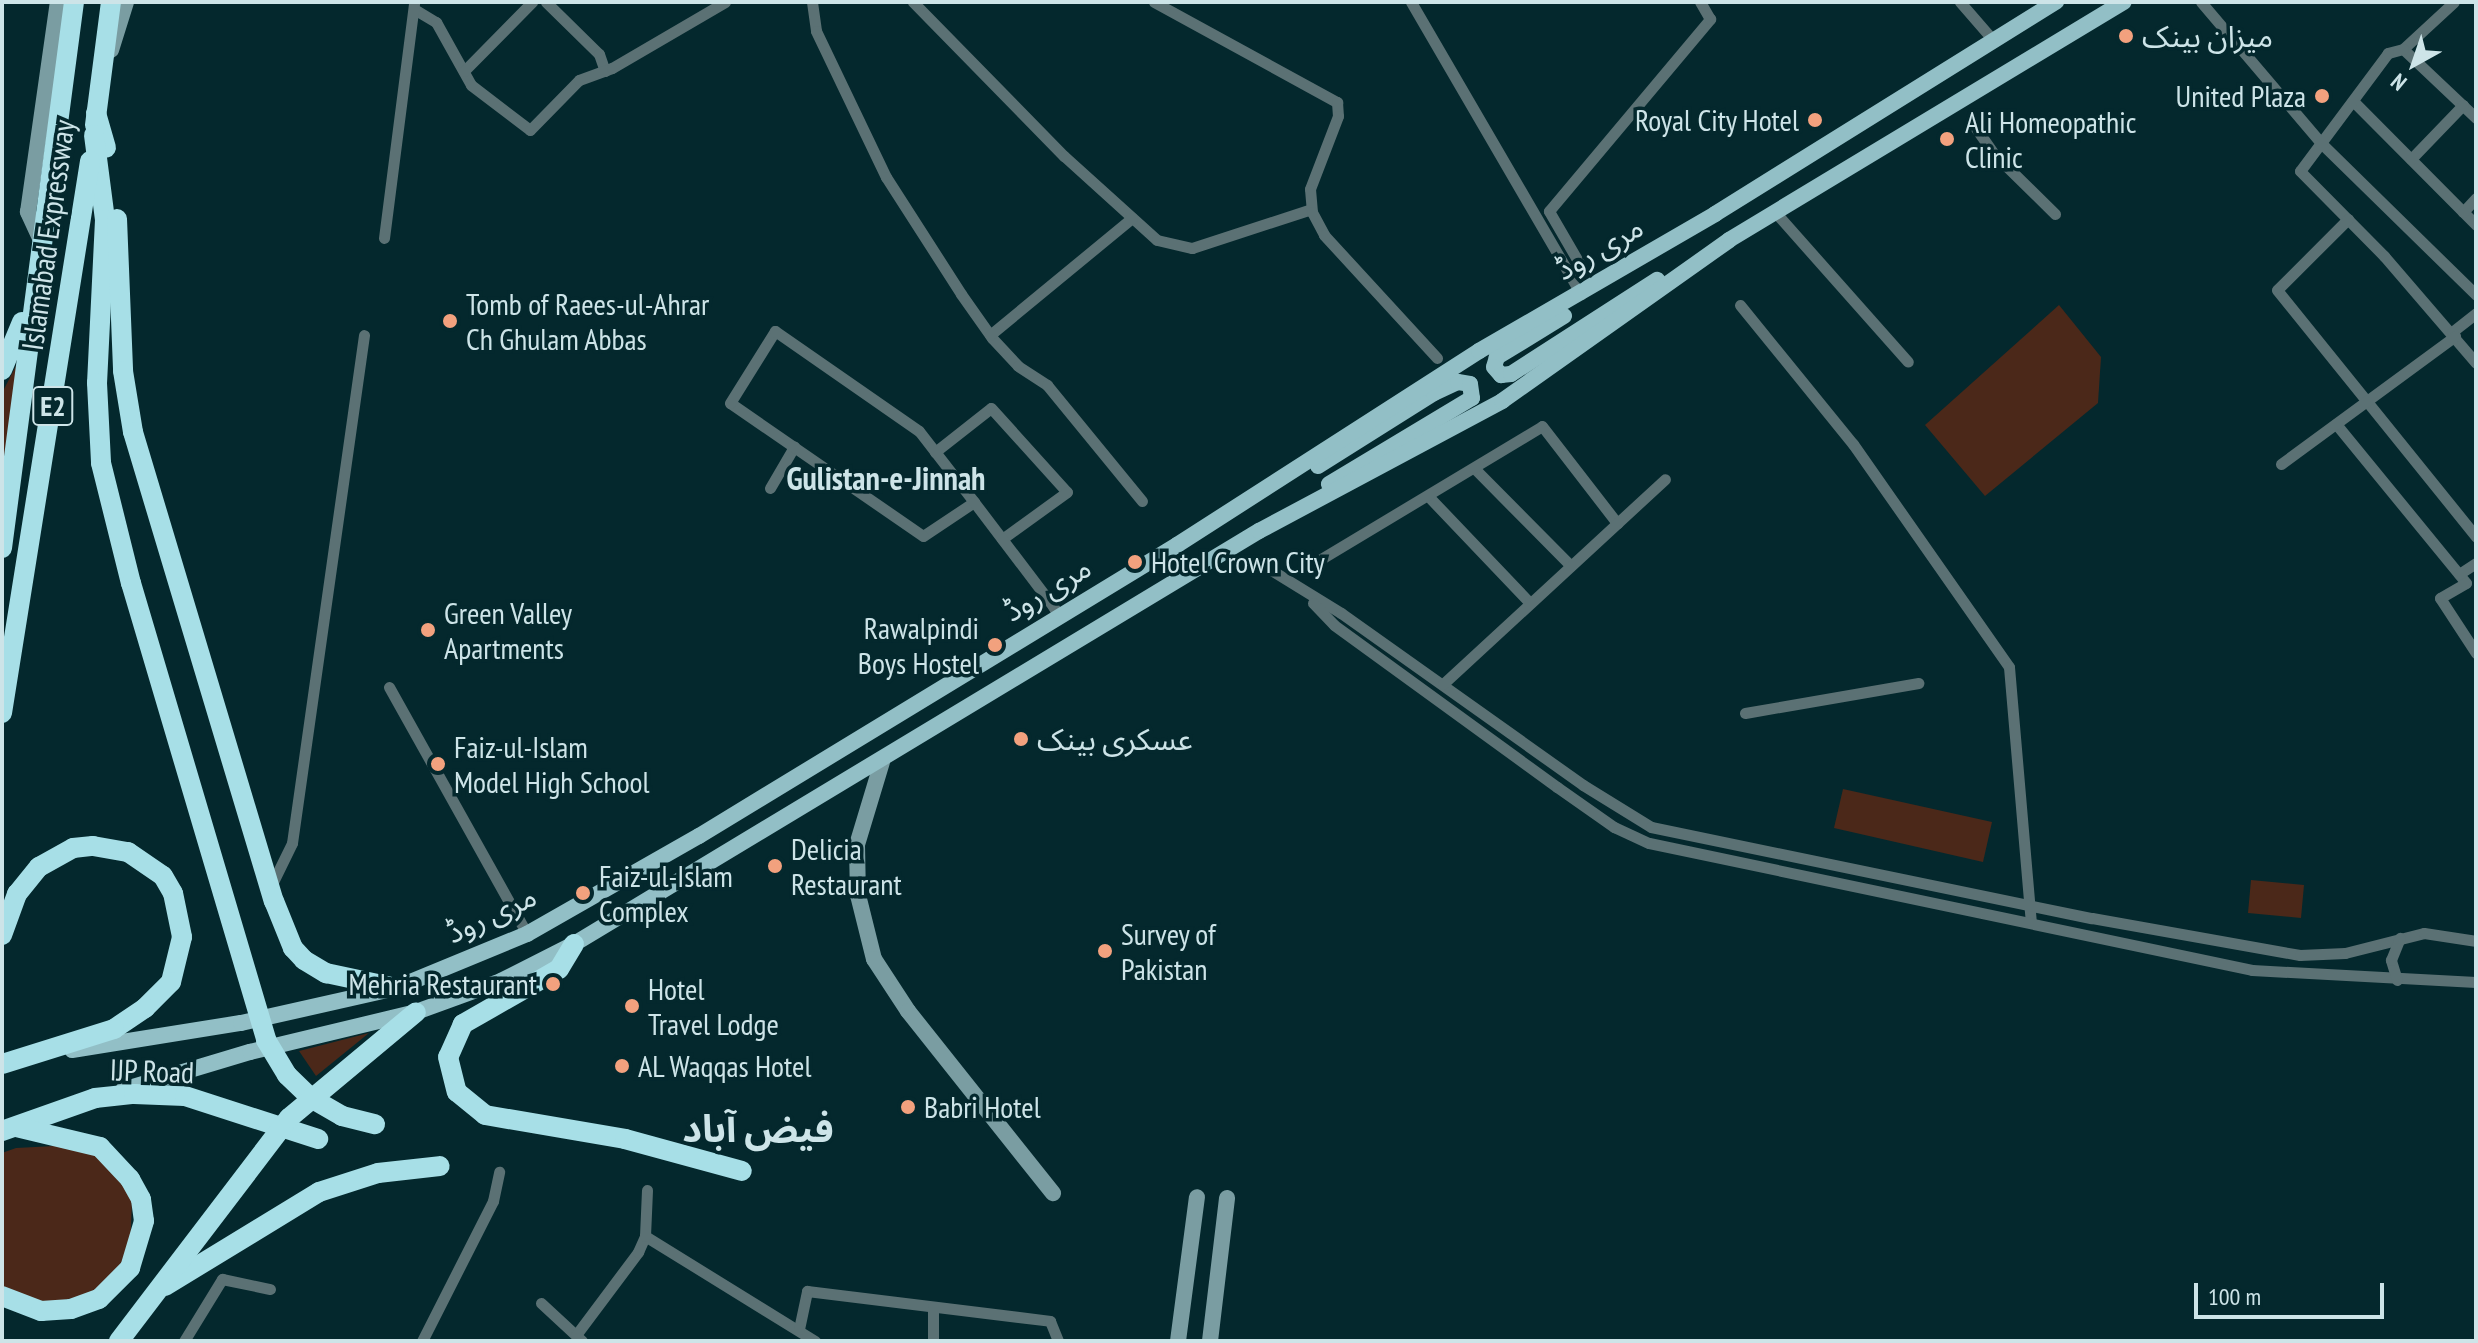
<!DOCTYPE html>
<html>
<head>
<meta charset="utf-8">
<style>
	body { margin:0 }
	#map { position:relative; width:2478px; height:1343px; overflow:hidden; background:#04282d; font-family:"PT Sans Narrow","Noto Sans Arabic",sans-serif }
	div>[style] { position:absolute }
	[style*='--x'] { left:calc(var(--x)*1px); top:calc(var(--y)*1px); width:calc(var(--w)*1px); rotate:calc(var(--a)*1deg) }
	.green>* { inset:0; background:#4b2819 }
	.street>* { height:11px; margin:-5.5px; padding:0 5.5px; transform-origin:5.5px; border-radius:5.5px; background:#5b7174 }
	.secondary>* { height:16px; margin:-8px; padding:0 8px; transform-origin:8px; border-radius:8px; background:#7a9da2 }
	.primary>* { height:16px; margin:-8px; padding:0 8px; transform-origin:8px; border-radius:8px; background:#92bfc6 }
	.highway>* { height:20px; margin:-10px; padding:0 10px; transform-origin:10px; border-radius:10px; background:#a7dfe7 }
	.dots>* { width:22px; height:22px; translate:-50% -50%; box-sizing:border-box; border:4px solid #04282d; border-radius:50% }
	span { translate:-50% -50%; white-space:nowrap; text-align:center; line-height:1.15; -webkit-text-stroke:7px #04282d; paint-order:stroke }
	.shield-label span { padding:2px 6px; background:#04282d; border:2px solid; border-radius:6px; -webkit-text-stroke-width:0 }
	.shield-label { font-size:28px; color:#cde4e8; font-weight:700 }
	.poi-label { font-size:30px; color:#cde4e8 }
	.left { translate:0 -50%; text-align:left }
	.right { translate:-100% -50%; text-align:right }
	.street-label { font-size:30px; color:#cde4e8 }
	.neighbourhood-label { font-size:32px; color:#cde4e8; font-weight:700 }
	.district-label { font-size:38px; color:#cde4e8; font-weight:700 }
	.frame { position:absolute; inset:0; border:4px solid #cde4e8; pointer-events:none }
	.north { position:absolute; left:2374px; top:24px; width:80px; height:80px; -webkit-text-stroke:6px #04282d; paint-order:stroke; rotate:220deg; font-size:22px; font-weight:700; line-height:32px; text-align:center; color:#cde4e8 }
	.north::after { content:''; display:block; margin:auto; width:28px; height:36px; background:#cde4e8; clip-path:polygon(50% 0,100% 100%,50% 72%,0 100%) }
	.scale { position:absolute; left:2194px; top:1283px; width:190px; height:36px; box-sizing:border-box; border:4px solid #cde4e8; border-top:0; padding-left:10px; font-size:24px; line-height:28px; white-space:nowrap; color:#cde4e8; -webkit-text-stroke:6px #04282d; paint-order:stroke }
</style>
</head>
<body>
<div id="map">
	<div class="green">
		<div style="clip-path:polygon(2059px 305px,2101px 357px,2098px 403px,1985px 496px,1925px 425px)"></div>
		<div style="clip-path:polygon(18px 362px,2px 474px,2px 393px)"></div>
		<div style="clip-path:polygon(1843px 789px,1992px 822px,1983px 862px,1834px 828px)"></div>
		<div style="clip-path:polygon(2251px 880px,2304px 885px,2301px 918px,2248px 913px)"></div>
		<div style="clip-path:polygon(369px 1033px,316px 1076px,299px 1051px)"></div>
		<div style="clip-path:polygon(74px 1145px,100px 1157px,122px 1180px,132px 1201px,130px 1252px,116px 1276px,98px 1292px,47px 1304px,2px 1286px,2px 1153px,16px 1148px)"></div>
	</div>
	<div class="street">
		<div style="--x:546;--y:2;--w:74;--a:44.5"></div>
		<div style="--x:599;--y:54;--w:18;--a:71"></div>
		<div style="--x:812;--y:2;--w:29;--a:82"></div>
		<div style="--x:816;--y:31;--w:162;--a:64.4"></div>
		<div style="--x:886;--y:177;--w:139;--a:57.3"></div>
		<div style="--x:961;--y:294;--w:54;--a:54.8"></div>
		<div style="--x:992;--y:338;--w:38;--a:47"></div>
		<div style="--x:1018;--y:366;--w:35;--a:33"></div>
		<div style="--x:1047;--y:385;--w:150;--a:50.7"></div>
		<div style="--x:913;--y:2;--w:216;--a:45.6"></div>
		<div style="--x:1064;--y:156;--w:125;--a:42.1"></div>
		<div style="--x:1157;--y:240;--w:36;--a:13"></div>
		<div style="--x:1192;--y:248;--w:125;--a:-18.1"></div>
		<div style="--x:1154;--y:2;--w:209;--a:28.7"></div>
		<div style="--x:1337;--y:102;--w:14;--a:86"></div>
		<div style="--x:1338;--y:116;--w:78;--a:111"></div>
		<div style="--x:1310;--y:189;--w:23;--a:85"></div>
		<div style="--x:1312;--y:212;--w:26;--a:62"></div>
		<div style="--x:1324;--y:235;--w:167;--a:47.4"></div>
		<div style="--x:1411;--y:2;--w:338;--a:59.8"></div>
		<div style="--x:1960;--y:2;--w:50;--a:49"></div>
		<div style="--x:2201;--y:2;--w:187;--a:49.6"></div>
		<div style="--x:2322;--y:144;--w:216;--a:44.4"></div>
		<div style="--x:414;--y:9;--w:26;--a:31"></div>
		<div style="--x:436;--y:22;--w:72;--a:60.9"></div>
		<div style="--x:471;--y:85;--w:74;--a:37.3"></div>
		<div style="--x:530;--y:130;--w:70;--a:-45.6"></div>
		<div style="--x:579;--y:80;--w:35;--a:-20"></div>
		<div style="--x:612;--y:68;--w:131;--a:-30.3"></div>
		<div style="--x:2403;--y:49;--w:69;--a:-42.7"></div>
		<div style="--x:464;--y:71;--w:97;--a:-45.4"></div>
		<div style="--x:2353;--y:101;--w:175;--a:45.2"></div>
		<div style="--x:2476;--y:118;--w:100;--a:-136.6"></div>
		<div style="--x:2403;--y:49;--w:16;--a:165"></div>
		<div style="--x:2388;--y:53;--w:147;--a:126.7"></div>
		<div style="--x:2300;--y:171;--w:120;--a:45.3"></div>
		<div style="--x:2384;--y:256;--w:141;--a:49.3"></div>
		<div style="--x:1973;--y:124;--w:35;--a:55"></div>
		<div style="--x:1993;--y:153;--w:87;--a:44.5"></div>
		<div style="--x:2411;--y:159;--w:75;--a:-46.1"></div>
		<div style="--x:1775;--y:212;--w:200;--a:48.4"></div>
		<div style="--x:2463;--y:212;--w:19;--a:-47"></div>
		<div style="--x:2348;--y:219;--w:100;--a:135"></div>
		<div style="--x:2277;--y:290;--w:317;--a:51.1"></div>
		<div style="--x:384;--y:238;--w:237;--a:-82.7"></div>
		<div style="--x:1582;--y:268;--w:66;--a:-120.1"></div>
		<div style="--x:1549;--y:211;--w:251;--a:-50"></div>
		<div style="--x:1710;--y:19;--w:20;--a:-120"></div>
		<div style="--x:1740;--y:305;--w:179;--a:50.9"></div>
		<div style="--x:1853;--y:444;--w:272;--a:55"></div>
		<div style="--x:2009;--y:667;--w:256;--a:85.1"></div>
		<div style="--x:2452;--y:332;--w:31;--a:-38"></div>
		<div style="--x:990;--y:335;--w:184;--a:-39.5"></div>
		<div style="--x:2336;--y:424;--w:205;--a:50.7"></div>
		<div style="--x:2466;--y:583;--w:30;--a:150"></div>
		<div style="--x:2440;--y:598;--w:66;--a:56.8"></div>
		<div style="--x:935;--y:452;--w:71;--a:-38.2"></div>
		<div style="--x:991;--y:408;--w:113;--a:47.9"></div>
		<div style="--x:1067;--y:492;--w:80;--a:144.1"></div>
		<div style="--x:2281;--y:464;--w:216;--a:-36.3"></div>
		<div style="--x:1475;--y:469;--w:136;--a:45.3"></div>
		<div style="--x:770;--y:488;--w:48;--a:-59.7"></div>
		<div style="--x:1429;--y:497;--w:146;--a:46.4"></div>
		<div style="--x:974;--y:502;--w:61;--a:146.3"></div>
		<div style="--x:923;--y:536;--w:234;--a:-145.4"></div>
		<div style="--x:730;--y:403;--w:85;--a:-58"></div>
		<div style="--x:775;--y:331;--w:175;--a:34.8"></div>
		<div style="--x:919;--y:431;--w:90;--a:52.2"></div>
		<div style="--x:974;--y:502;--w:131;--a:52.8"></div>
		<div style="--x:1053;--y:606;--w:13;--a:61"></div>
		<div style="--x:1263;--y:565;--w:92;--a:31.6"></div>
		<div style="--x:1341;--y:613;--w:297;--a:35.4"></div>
		<div style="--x:1583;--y:785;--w:80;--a:31.7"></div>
		<div style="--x:1651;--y:827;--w:450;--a:11.7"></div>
		<div style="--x:2092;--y:918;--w:211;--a:10.1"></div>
		<div style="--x:2300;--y:955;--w:45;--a:-2.5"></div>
		<div style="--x:2345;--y:953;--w:81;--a:-14.2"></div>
		<div style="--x:2424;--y:933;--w:53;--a:8.7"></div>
		<div style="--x:1306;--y:568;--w:275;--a:-31"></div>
		<div style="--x:1542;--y:426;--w:123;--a:52.3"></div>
		<div style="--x:2459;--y:574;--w:20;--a:-33"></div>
		<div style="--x:1313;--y:603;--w:30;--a:46"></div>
		<div style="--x:1334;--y:625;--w:276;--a:36"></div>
		<div style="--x:1557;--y:787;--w:70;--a:35.1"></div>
		<div style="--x:1614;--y:827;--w:38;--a:25"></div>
		<div style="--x:1649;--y:843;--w:616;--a:11.89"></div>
		<div style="--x:2252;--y:970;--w:224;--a:3.1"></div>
		<div style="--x:1443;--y:684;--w:302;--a:-42.7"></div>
		<div style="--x:389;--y:687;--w:283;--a:60.8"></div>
		<div style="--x:1745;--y:713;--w:176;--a:-9.8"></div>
		<div style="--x:270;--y:888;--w:50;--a:-63.9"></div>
		<div style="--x:292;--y:843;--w:513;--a:-81.93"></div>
		<div style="--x:2397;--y:980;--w:21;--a:-107"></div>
		<div style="--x:2391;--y:960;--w:24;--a:-68"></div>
		<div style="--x:645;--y:1236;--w:200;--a:31.7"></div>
		<div style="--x:541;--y:1303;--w:56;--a:42.8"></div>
		<div style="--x:799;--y:1329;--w:39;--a:-78"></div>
		<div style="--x:807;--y:1291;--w:245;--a:7"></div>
		<div style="--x:1050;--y:1321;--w:22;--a:68"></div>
		<div style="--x:576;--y:1335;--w:104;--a:-53.2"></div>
		<div style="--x:638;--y:1252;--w:17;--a:-66"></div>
		<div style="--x:645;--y:1236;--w:46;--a:-87.5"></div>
		<div style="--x:184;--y:1341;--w:73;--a:-58.5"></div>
		<div style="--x:222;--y:1279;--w:49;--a:11.8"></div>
		<div style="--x:422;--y:1341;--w:157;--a:-63.1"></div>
		<div style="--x:493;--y:1201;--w:30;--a:-78"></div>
		<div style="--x:933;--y:1341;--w:34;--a:-90"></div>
	</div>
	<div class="secondary">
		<div style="--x:111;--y:50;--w:50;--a:-72.6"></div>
		<div style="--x:40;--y:238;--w:29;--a:-115"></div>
		<div style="--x:28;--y:212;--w:212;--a:-81.9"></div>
		<div style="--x:882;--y:762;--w:87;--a:106.8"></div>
		<div style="--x:857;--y:845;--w:50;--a:88.9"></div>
		<div style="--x:858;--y:895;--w:66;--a:76"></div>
		<div style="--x:874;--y:959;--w:62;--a:56.8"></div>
		<div style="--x:908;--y:1011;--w:233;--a:51.5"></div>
		<div style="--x:1178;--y:1341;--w:145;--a:-82.5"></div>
		<div style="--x:1210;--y:1341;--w:144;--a:-83.2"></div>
	</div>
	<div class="primary">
		<div style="--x:1564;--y:316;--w:79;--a:148.5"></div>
		<div style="--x:1497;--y:357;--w:10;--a:107"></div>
		<div style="--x:1494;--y:367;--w:11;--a:49"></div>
		<div style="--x:1501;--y:375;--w:10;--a:-6"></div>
		<div style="--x:1511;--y:374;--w:174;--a:-32.8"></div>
		<div style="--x:1318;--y:466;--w:137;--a:-32.2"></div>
		<div style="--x:1434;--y:393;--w:26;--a:-25"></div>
		<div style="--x:1458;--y:382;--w:12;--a:9"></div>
		<div style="--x:1470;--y:384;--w:14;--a:82"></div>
		<div style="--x:1472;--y:398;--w:167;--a:149"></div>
		<div style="--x:72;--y:1050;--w:171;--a:-9.1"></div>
		<div style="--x:241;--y:1023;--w:159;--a:-12.7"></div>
		<div style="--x:396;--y:988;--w:142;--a:-22.4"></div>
		<div style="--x:527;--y:934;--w:198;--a:-29.7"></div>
		<div style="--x:699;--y:836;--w:560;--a:-31.33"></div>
		<div style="--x:1177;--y:545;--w:359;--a:-32.7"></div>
		<div style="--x:1479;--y:351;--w:273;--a:-30.1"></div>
		<div style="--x:1715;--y:214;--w:402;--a:-31.9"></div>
		<div style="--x:123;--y:1090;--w:133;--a:-16.7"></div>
		<div style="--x:250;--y:1052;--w:171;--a:-13.5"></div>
		<div style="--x:416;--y:1012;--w:90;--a:-20"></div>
		<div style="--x:501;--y:981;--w:82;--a:-26.9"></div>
		<div style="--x:574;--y:944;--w:800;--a:-31.09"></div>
		<div style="--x:1259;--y:531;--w:276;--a:-28.1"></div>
		<div style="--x:1502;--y:401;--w:278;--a:-35.3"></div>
		<div style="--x:1729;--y:240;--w:461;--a:-31.1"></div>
	</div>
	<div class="highway">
		<div style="--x:96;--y:113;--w:36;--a:74"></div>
		<div style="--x:95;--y:125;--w:124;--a:-82.6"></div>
		<div style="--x:94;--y:135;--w:86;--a:82.6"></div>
		<div style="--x:105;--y:220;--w:163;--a:92.8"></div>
		<div style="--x:97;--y:383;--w:80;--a:87.1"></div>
		<div style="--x:101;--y:463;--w:124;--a:76"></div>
		<div style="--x:131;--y:583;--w:477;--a:73.5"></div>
		<div style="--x:266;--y:1040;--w:41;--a:59"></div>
		<div style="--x:287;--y:1075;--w:33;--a:44"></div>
		<div style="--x:311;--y:1098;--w:36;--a:30"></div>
		<div style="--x:342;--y:1116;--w:34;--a:14"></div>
		<div style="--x:117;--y:219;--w:152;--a:87.7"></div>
		<div style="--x:123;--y:371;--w:62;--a:80.7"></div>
		<div style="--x:133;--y:432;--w:490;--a:73.3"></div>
		<div style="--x:274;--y:901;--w:51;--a:68"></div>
		<div style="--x:293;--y:948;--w:16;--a:47"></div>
		<div style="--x:304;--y:960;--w:26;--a:31"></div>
		<div style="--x:326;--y:973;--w:72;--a:12.1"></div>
		<div style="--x:2;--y:370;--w:52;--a:-67.4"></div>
		<div style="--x:2;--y:548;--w:551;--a:-82.49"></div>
		<div style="--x:2;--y:713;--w:559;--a:-80.94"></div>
		<div style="--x:2;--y:935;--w:44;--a:-69.9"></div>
		<div style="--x:17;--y:894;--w:35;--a:-51"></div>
		<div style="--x:39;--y:867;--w:39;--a:-29"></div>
		<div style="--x:73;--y:848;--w:20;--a:-6"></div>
		<div style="--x:93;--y:846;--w:36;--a:10"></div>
		<div style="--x:128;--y:852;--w:42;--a:34.4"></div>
		<div style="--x:163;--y:876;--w:20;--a:60"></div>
		<div style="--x:173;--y:893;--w:45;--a:78.4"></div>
		<div style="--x:182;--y:937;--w:46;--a:103.7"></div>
		<div style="--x:171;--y:982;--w:37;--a:135"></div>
		<div style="--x:145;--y:1008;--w:37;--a:146"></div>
		<div style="--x:114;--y:1029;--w:117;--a:162.6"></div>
		<div style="--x:574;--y:944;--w:29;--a:121"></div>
		<div style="--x:559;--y:969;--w:111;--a:150.2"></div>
		<div style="--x:463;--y:1024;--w:36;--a:114"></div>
		<div style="--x:448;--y:1057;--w:36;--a:76"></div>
		<div style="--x:457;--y:1092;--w:36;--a:39"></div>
		<div style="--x:485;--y:1115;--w:142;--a:9.7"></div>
		<div style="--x:625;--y:1139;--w:121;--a:15.3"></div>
		<div style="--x:2;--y:1131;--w:99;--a:-19.5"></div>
		<div style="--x:95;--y:1098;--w:39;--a:-6"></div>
		<div style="--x:134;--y:1094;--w:51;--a:2.2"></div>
		<div style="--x:185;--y:1096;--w:140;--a:17.9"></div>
		<div style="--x:165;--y:1286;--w:180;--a:-31.4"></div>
		<div style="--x:319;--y:1192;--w:62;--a:-17.9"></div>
		<div style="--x:378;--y:1173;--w:62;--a:-6.4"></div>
		<div style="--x:2;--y:1296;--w:42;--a:21"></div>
		<div style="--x:41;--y:1311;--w:30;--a:-4"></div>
		<div style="--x:71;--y:1309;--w:30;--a:-20"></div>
		<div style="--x:99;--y:1299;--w:44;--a:-45"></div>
		<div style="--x:130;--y:1268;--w:49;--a:-73.4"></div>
		<div style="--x:144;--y:1221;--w:22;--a:-98"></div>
		<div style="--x:141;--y:1199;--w:23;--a:-119"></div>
		<div style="--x:130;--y:1179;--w:44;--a:-133.2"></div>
		<div style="--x:100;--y:1147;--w:85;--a:-166.5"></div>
		<div style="--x:119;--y:1341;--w:280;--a:-52.7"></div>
		<div style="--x:289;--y:1118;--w:165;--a:-39.8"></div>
	</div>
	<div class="dots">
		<div style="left:2126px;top:36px;background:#f2a17e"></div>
		<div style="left:2322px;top:96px;background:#f2a17e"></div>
		<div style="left:1815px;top:120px;background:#f2a17e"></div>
		<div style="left:1947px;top:139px;background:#f2a17e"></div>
		<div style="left:450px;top:321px;background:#f2a17e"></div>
		<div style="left:1135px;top:562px;background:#f2a17e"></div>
		<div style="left:428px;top:630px;background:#f2a17e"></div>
		<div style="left:995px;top:645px;background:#f2a17e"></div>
		<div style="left:1021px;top:739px;background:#f2a17e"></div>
		<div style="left:438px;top:764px;background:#f2a17e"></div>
		<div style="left:775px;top:866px;background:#f2a17e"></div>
		<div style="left:583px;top:893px;background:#f2a17e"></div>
		<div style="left:1105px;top:951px;background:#f2a17e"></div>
		<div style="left:553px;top:984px;background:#f2a17e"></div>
		<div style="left:632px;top:1006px;background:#f2a17e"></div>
		<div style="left:622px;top:1066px;background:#f2a17e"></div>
		<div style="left:908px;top:1107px;background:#f2a17e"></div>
	</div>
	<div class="shield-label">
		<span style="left:53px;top:406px">E2</span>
	</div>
	<div class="poi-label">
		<span class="left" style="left:2142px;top:36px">میزان بینک</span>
		<span class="right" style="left:2306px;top:96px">United Plaza</span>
		<span class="right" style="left:1799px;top:120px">Royal City Hotel</span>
		<span class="left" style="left:1965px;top:139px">Ali Homeopathic<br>Clinic</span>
		<span class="left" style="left:466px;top:321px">Tomb of Raees-ul-Ahrar<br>Ch Ghulam Abbas</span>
		<span class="left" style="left:1151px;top:562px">Hotel Crown City</span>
		<span class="left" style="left:444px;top:630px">Green Valley<br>Apartments</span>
		<span class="right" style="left:979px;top:645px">Rawalpindi<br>Boys Hostel</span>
		<span class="left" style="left:1037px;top:739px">عسکری بینک</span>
		<span class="left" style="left:454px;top:764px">Faiz-ul-Islam<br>Model High School</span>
		<span class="left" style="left:791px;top:866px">Delicia<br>Restaurant</span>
		<span class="left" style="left:599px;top:893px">Faiz-ul-Islam<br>Complex</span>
		<span class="left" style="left:1121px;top:951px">Survey of<br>Pakistan</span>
		<span class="right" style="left:537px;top:984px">Mehria Restaurant</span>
		<span class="left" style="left:648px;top:1006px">Hotel<br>Travel Lodge</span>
		<span class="left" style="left:638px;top:1066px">AL Waqqas Hotel</span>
		<span class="left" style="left:924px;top:1107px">Babri Hotel</span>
	</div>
	<div class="street-label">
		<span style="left:48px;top:235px;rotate:-82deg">Islamabad Expressway</span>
		<span style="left:1599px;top:248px;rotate:-30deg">مری روڈ</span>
		<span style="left:1047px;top:589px;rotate:-31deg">مری روڈ</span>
		<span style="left:491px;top:914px;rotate:-25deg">مری روڈ</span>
		<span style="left:152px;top:1071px;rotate:2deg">IJP Road</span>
	</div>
	<div class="neighbourhood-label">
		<span style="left:886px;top:478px">Gulistan-e-Jinnah</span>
	</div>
	<div class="district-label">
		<span style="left:758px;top:1128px">فیض آباد</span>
	</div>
	<div class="frame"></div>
	<div class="north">N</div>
	<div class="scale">100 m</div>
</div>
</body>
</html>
